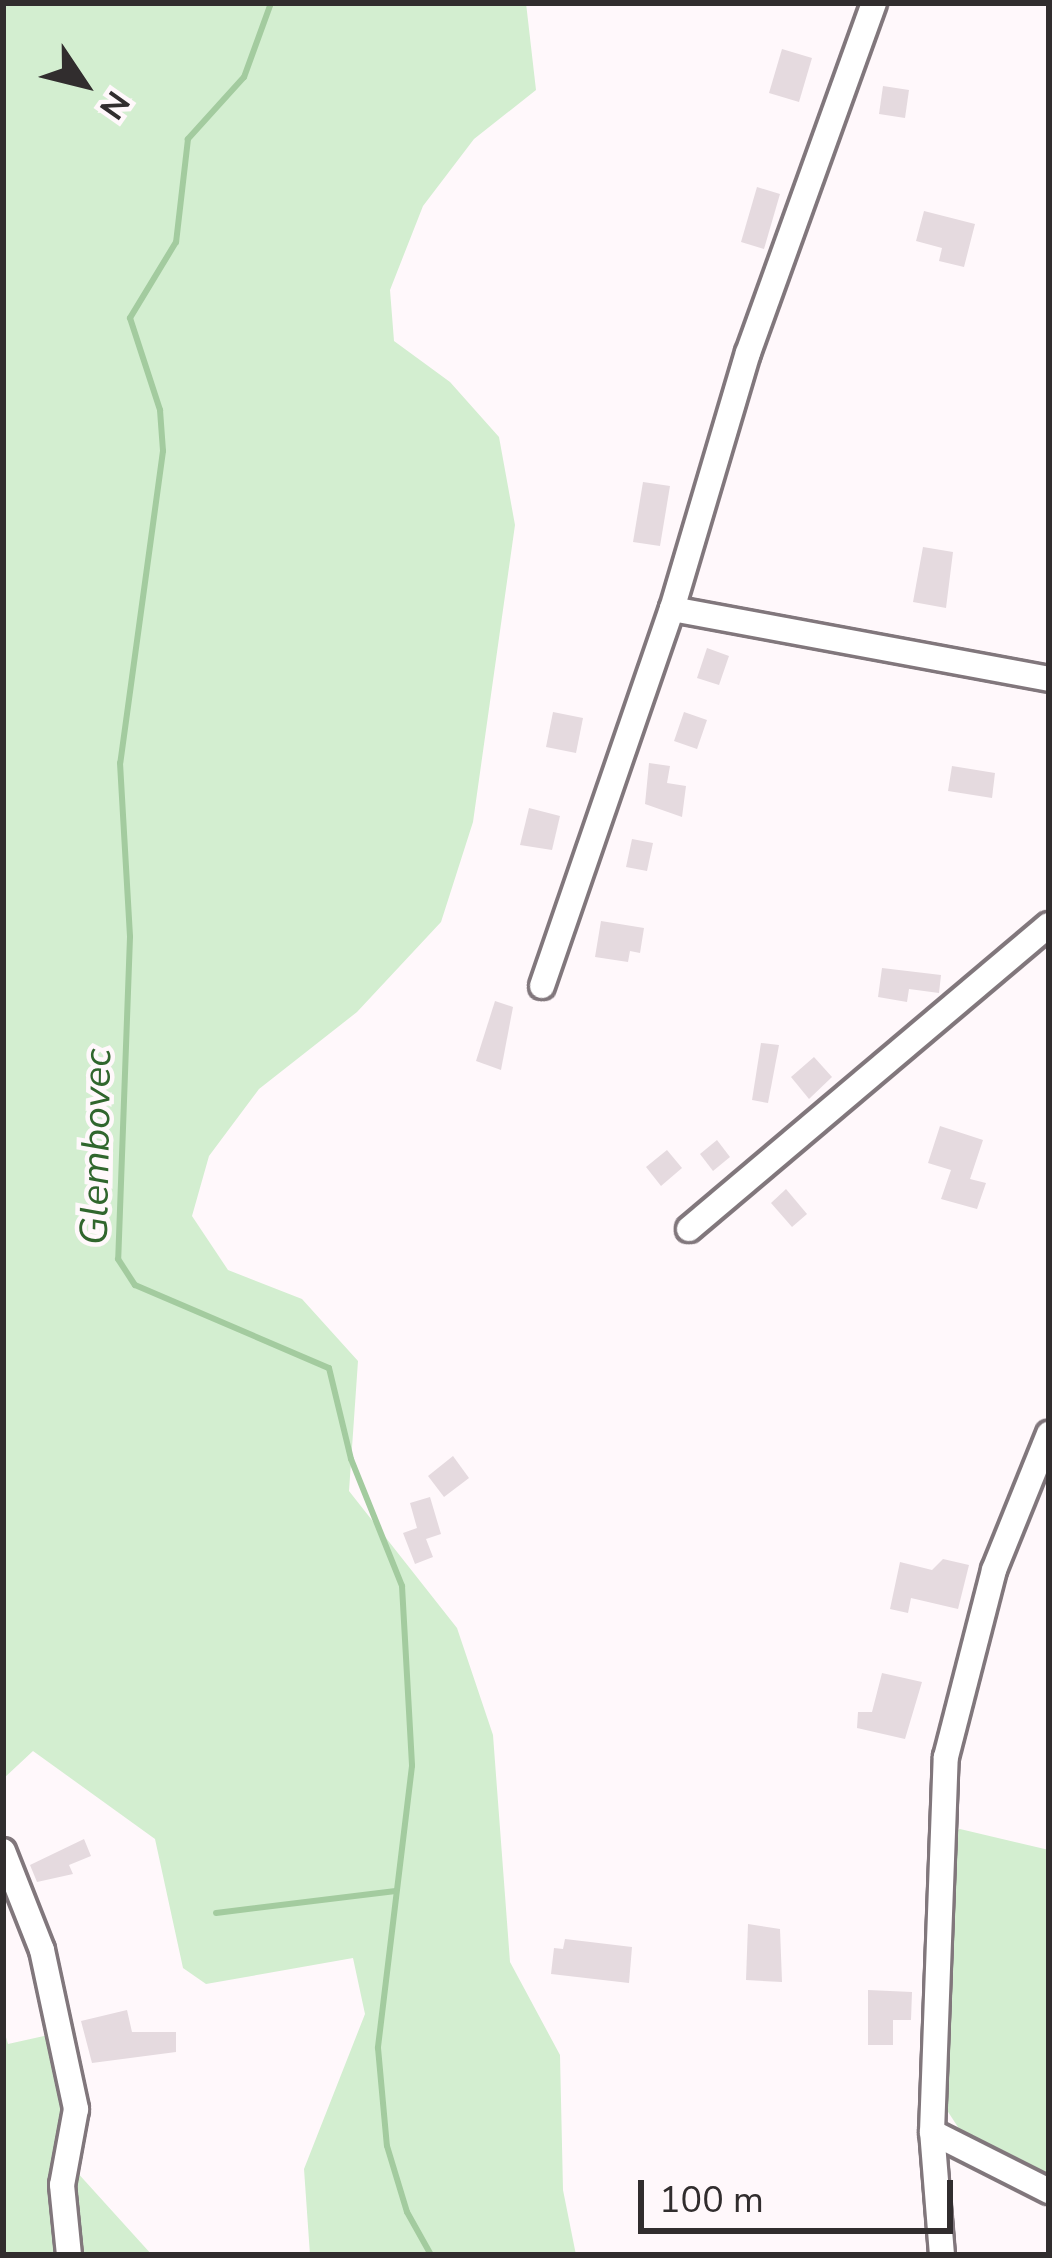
<!DOCTYPE html>
<html>
<head>
<meta charset="utf-8">
<style>
	body { margin:0 }
	#map { position:relative; width:1052px; height:2258px; overflow:hidden; background:#fff8fb; font-family:"Nunito Sans",sans-serif }
	div>[style] { position:absolute }
	[style*='--x'] { left:calc(var(--x)*1px); top:calc(var(--y)*1px); width:calc(var(--w)*1px); rotate:calc(var(--a)*1deg) }
	.green>* { inset:0; background:#d3eed0 }
	.stream>* { height:6px; margin:-3px; padding:0 3px; transform-origin:3px; border-radius:3px; background:#a3cb9f }
	.building>* { inset:0; background:#e5dadf }
	.roads { filter:drop-shadow(3px 0 #81777c) drop-shadow(-3px 0 #81777c) drop-shadow(0 3px #81777c) drop-shadow(0 -3px #81777c) }
	.minor>* { height:24px; margin:-12px; padding:0 12px; transform-origin:12px; border-radius:12px; background:#fff }
	span { translate:-50% -50%; white-space:nowrap; text-align:center; line-height:1.15; -webkit-text-stroke:9px #fff8fb; paint-order:stroke }
	.water-label { font-size:39px; color:#30662d; font-style:italic }
	.frame { position:absolute; inset:0; border:6px solid #312d2e; pointer-events:none }
	.north { position:absolute; left:24px; top:24px; width:120px; height:120px; -webkit-text-stroke:9px #fff8fb; paint-order:stroke; rotate:125deg; font-size:33px; font-weight:700; line-height:48px; text-align:center; color:#312d2e }
	.north::after { content:''; display:block; margin:auto; width:42px; height:54px; background:#312d2e; clip-path:polygon(50% 0,100% 100%,50% 72%,0 100%) }
	.scale { position:absolute; left:638px; top:2180px; width:315px; height:54px; box-sizing:border-box; border:6px solid #312d2e; border-top:0; padding-left:15px; font-size:36px; line-height:42px; white-space:nowrap; color:#312d2e; -webkit-text-stroke:9px #fff8fb; paint-order:stroke }
</style>
</head>
<body>
<div id="map">
	<div class="green">
		<div style="clip-path:polygon(3px 3px,526px 3px,536px 90px,474px 139px,423px 206px,390px 290px,394px 341px,450px 382px,499px 437px,515px 525px,473px 822px,441px 922px,357px 1012px,259px 1089px,209px 1156px,192px 1216px,228px 1270px,302px 1299px,358px 1361px,349px 1491px,457px 1628px,493px 1735px,510px 1962px,560px 2055px,563px 2190px,576px 2255px,310px 2255px,304px 2169px,365px 2014px,353px 1958px,206px 1984px,183px 1968px,155px 1839px,33px 1751px,3px 1779px)"></div>
		<div style="clip-path:polygon(960px 1829px,1049px 1850px,1049px 2183px,967px 2141px,941px 2101px,951px 1833px)"></div>
		<div style="clip-path:polygon(3px 2027px,8px 2044px,53px 2034px,65px 2106px,56px 2149px,152px 2255px,3px 2255px)"></div>
	</div>
	<div class="stream">
		<div style="--x:271;--y:3;--w:79;--a:110"></div>
		<div style="--x:244;--y:77;--w:84;--a:132.1"></div>
		<div style="--x:188;--y:139;--w:104;--a:96.6"></div>
		<div style="--x:176;--y:242;--w:89;--a:121.2"></div>
		<div style="--x:130;--y:318;--w:97;--a:71.9"></div>
		<div style="--x:160;--y:410;--w:41;--a:85.8"></div>
		<div style="--x:163;--y:451;--w:315;--a:97.8"></div>
		<div style="--x:120;--y:763;--w:174;--a:86.7"></div>
		<div style="--x:130;--y:937;--w:322;--a:92.1"></div>
		<div style="--x:118;--y:1259;--w:31;--a:57"></div>
		<div style="--x:135;--y:1285;--w:211;--a:23.2"></div>
		<div style="--x:329;--y:1368;--w:94;--a:76.4"></div>
		<div style="--x:351;--y:1459;--w:137;--a:68.1"></div>
		<div style="--x:402;--y:1586;--w:180;--a:86.8"></div>
		<div style="--x:412;--y:1766;--w:284;--a:96.9"></div>
		<div style="--x:378;--y:2048;--w:98;--a:84.8"></div>
		<div style="--x:387;--y:2146;--w:69;--a:73.1"></div>
		<div style="--x:407;--y:2212;--w:49;--a:60.8"></div>
		<div style="--x:216;--y:1913;--w:181;--a:-7"></div>
	</div>
	<div class="building">
		<div style="clip-path:polygon(782px 49px,812px 58px,799px 102px,769px 93px)"></div>
		<div style="clip-path:polygon(883px 86px,909px 90px,905px 118px,879px 114px)"></div>
		<div style="clip-path:polygon(757px 187px,780px 194px,764px 249px,741px 242px)"></div>
		<div style="clip-path:polygon(924px 211px,975px 224px,964px 267px,939px 261px,942px 248px,916px 241px)"></div>
		<div style="clip-path:polygon(643px 482px,670px 486px,660px 546px,633px 542px)"></div>
		<div style="clip-path:polygon(923px 547px,953px 552px,946px 608px,913px 602px)"></div>
		<div style="clip-path:polygon(707px 648px,729px 656px,719px 685px,697px 678px)"></div>
		<div style="clip-path:polygon(553px 712px,583px 718px,576px 753px,546px 747px)"></div>
		<div style="clip-path:polygon(684px 712px,707px 720px,697px 749px,674px 741px)"></div>
		<div style="clip-path:polygon(649px 763px,670px 766px,667px 783px,686px 786px,682px 817px,645px 804px)"></div>
		<div style="clip-path:polygon(952px 766px,995px 773px,992px 798px,948px 791px)"></div>
		<div style="clip-path:polygon(529px 808px,560px 816px,552px 850px,520px 845px)"></div>
		<div style="clip-path:polygon(632px 839px,653px 843px,647px 871px,626px 867px)"></div>
		<div style="clip-path:polygon(601px 921px,644px 928px,640px 953px,630px 951px,628px 962px,595px 957px)"></div>
		<div style="clip-path:polygon(882px 968px,941px 975px,939px 993px,909px 989px,907px 1002px,878px 997px)"></div>
		<div style="clip-path:polygon(495px 1001px,513px 1007px,501px 1070px,476px 1061px)"></div>
		<div style="clip-path:polygon(761px 1043px,779px 1045px,768px 1103px,752px 1100px)"></div>
		<div style="clip-path:polygon(814px 1057px,832px 1077px,809px 1099px,791px 1077px)"></div>
		<div style="clip-path:polygon(940px 1126px,983px 1140px,970px 1179px,986px 1183px,977px 1209px,941px 1199px,951px 1170px,928px 1163px)"></div>
		<div style="clip-path:polygon(717px 1140px,730px 1157px,713px 1171px,700px 1154px)"></div>
		<div style="clip-path:polygon(667px 1150px,682px 1168px,661px 1186px,646px 1167px)"></div>
		<div style="clip-path:polygon(786px 1189px,807px 1214px,792px 1227px,771px 1203px)"></div>
		<div style="clip-path:polygon(453px 1456px,469px 1478px,444px 1497px,428px 1476px)"></div>
		<div style="clip-path:polygon(430px 1497px,441px 1534px,426px 1539px,433px 1557px,415px 1564px,403px 1533px,417px 1528px,410px 1503px)"></div>
		<div style="clip-path:polygon(943px 1559px,969px 1565px,958px 1609px,911px 1598px,908px 1613px,890px 1609px,900px 1562px,932px 1570px)"></div>
		<div style="clip-path:polygon(882px 1673px,922px 1682px,905px 1739px,857px 1728px,858px 1712px,872px 1712px)"></div>
		<div style="clip-path:polygon(84px 1839px,91px 1856px,69px 1865px,73px 1874px,37px 1882px,30px 1865px)"></div>
		<div style="clip-path:polygon(748px 1924px,780px 1929px,782px 1982px,746px 1980px)"></div>
		<div style="clip-path:polygon(565px 1939px,632px 1947px,629px 1983px,551px 1974px,554px 1948px,563px 1949px)"></div>
		<div style="clip-path:polygon(868px 1990px,912px 1992px,911px 2020px,893px 2020px,893px 2045px,868px 2045px)"></div>
		<div style="clip-path:polygon(127px 2010px,132px 2032px,176px 2032px,176px 2052px,92px 2063px,81px 2021px)"></div>
	</div>
	<div class="roads">
		<div class="minor">
			<div style="--x:672;--y:609;--w:383;--a:10.5"></div>
			<div style="--x:542;--y:986;--w:399;--a:-71"></div>
			<div style="--x:672;--y:609;--w:267;--a:-73.5"></div>
			<div style="--x:748;--y:353;--w:372;--a:-70.2"></div>
			<div style="--x:689;--y:1229;--w:471;--a:-40.2"></div>
			<div style="--x:3;--y:1851;--w:106;--a:68.5"></div>
			<div style="--x:42;--y:1950;--w:163;--a:77.9"></div>
			<div style="--x:76;--y:2109;--w:77;--a:100.4"></div>
			<div style="--x:62;--y:2185;--w:70;--a:84.3"></div>
			<div style="--x:932;--y:2132;--w:375;--a:-87.9"></div>
			<div style="--x:946;--y:1757;--w:193;--a:-75.6"></div>
			<div style="--x:994;--y:1570;--w:147;--a:-68"></div>
			<div style="--x:942;--y:2255;--w:123;--a:-94.6"></div>
			<div style="--x:932;--y:2132;--w:131;--a:26.8"></div>
		</div>
	</div>
	<div class="water-label">
		<span style="left:97px;top:1147px;rotate:-89deg">Glembovec</span>
	</div>
	<div class="frame"></div>
	<div class="north">N</div>
	<div class="scale">100 m</div>
</div>
</body>
</html>
